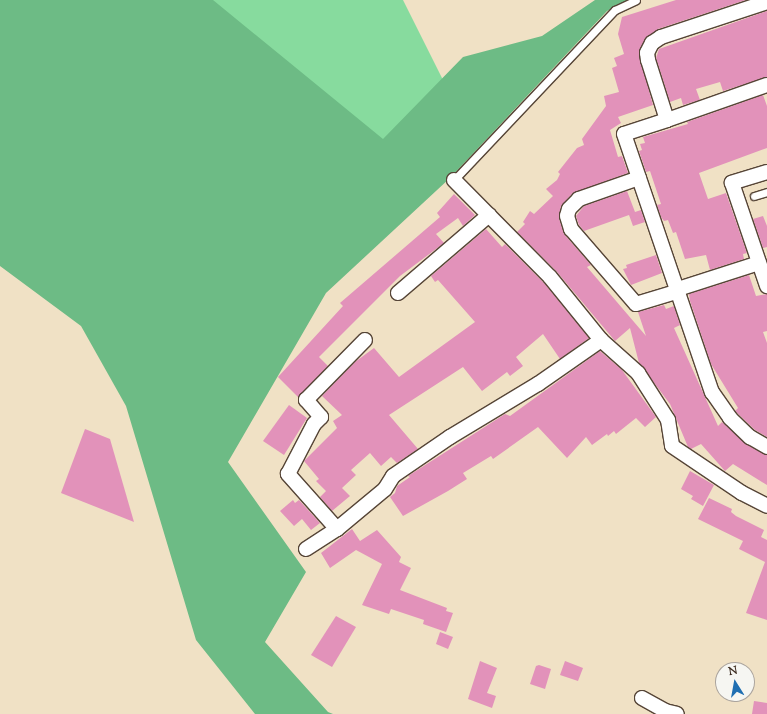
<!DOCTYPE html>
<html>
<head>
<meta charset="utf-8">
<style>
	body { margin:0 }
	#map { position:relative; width:767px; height:714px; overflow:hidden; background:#f0e1c5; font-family:"Sorts Mill Goudy",serif }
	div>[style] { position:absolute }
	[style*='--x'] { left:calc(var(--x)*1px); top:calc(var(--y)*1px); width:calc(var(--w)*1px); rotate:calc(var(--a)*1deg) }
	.green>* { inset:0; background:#87db9e }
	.forest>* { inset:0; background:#6dbb85 }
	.building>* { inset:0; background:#e292ba }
	.roads { filter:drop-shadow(1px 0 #564537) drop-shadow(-1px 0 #564537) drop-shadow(0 1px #564537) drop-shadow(0 -1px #564537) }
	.lane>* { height:7px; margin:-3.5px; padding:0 3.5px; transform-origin:3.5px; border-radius:3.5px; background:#fff }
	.street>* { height:14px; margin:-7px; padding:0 7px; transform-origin:7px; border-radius:7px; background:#fff }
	span { translate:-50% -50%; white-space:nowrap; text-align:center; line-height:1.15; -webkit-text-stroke:3.5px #f6f6f2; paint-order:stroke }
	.north { position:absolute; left:715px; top:662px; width:40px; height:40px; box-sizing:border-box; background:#f6f6f2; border:1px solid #aba49d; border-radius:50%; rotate:349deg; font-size:11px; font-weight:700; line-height:16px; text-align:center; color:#3b2a1e }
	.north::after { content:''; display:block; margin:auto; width:14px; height:18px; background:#1f6fb2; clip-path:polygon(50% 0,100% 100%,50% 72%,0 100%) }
</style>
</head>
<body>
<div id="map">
	<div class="green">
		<div style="clip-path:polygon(192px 0,403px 0,449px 92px,387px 147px)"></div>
	</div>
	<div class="forest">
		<div style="clip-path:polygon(0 0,213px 0,383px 139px,463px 57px,542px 36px,595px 0,629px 0,607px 11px,450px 178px,326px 293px,228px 462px,306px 572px,265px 642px,328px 712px,333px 714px,255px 714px,196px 640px,126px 406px,81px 326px,0 266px)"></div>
	</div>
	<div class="building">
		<div style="clip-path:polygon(676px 0,746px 0,658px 29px,645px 39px,639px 54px,653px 105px,618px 117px,621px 123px,610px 130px,618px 157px,622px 156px,628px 173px,573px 193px,561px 206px,559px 218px,564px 234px,591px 265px,587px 267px,646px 336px,638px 312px,664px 305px,666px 309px,674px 306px,680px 325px,674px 328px,718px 426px,722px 422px,746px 444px,767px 455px,767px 485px,733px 464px,725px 471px,701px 444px,691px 449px,688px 447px,670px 404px,639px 363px,630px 328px,615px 341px,557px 272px,517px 232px,525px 224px,523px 222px,530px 211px,534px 214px,553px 196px,546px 189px,557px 180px,560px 174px,558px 172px,577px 148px,584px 145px,582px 139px,606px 106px,604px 96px,619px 92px,612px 68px,617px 66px,614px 58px,624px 54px,618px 34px,622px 17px)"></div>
		<div style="clip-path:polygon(767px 11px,767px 77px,723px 91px,720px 82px,696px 89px,700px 100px,683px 105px,681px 98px,670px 102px,656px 58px,659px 49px)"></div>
		<div style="clip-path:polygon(763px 95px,767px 106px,767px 148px,699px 173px,708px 199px,726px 193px,747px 253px,743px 254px,744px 259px,710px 270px,706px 255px,685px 259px,676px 232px,673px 233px,668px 220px,664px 221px,661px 217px,657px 205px,661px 204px,650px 171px,646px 172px,639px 151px,642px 150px,640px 144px,645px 143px,643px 137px,688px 124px,687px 122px)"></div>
		<div style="clip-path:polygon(627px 191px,635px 212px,641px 210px,645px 222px,633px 226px,629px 215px,584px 231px,579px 225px,576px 216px,584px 206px)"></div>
		<div style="clip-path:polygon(454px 194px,475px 215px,463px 226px,458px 218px,436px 234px,444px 243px,400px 276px,319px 357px,328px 366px,298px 397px,278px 377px,343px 306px,340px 303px,440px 217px,437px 213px)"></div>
		<div style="clip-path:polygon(763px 216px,767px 226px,767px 247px,763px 248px,753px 219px)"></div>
		<div style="clip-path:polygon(486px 229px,502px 247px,505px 244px,544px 283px,589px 338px,560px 359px,543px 334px,516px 357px,523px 366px,510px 376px,507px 372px,482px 391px,463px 367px,389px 415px,418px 449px,397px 463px,391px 457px,381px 466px,370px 453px,351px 470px,356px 475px,342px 488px,350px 496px,332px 511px,320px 497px,326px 491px,316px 481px,319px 479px,304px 461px,337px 428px,333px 421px,342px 415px,322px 396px,355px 362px,374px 348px,399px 377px,475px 322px,438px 280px,435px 282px,431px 276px)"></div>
		<div style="clip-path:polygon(656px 255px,662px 273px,631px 285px,623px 269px,627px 268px,626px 265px)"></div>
		<div style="clip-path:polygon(749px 275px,756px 296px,767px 294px,767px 331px,763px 332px,767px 343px,767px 437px,755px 430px,735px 411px,738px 408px,711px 364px,690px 301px,689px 294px)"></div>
		<div style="clip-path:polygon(600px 351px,622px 370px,656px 417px,645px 427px,636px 418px,616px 434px,614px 431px,608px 436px,607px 434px,592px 445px,586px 437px,567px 458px,538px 427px,493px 459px,491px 456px,463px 473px,467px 479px,448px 491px,403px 516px,390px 497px,395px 493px,397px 486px,410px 477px,408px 476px,505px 414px,510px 416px)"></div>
		<div style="clip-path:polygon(289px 405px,307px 418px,284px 455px,263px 441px)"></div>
		<div style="clip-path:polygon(85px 429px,110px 439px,134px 522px,61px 493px)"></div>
		<div style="clip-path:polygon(690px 471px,714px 485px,703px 506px,691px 499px,693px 496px,681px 489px)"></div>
		<div style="clip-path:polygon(709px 498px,732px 509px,731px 512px,736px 516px,764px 530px,761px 537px,767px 540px,767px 620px,746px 613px,765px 562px,739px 549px,743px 541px,698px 519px)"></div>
		<div style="clip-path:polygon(293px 500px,295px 503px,299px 500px,320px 523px,311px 530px,302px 519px,294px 526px,280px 511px)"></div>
		<div style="clip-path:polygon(352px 529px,360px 541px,377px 530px,401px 557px,399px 562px,411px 568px,400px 590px,447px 608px,446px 611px,453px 613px,446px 632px,423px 624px,424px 620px,391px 609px,389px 614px,362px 605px,382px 564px,356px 550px,330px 568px,321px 553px)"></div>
		<div style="clip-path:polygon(336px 616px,356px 627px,332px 667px,311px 655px)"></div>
		<div style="clip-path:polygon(440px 632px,453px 637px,448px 649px,436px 644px)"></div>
		<div style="clip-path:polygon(480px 661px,497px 668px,487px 693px,496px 696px,492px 708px,468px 699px)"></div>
		<div style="clip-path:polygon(565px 661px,583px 668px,578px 681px,560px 675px)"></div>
		<div style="clip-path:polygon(539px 665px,551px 669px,545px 689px,530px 684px,536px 666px)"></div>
		<div style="clip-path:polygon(754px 701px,767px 703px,767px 714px,752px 714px)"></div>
	</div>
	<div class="roads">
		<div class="lane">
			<div style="--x:454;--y:180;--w:234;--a:-46.6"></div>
			<div style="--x:615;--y:10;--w:23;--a:-25"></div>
			<div style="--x:754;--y:196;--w:14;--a:-17"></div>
		</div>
		<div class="street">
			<div style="--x:767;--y:2;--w:112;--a:161.7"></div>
			<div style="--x:661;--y:37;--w:11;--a:146"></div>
			<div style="--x:652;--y:43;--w:11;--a:117"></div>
			<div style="--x:647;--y:53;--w:7;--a:82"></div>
			<div style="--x:648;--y:60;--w:63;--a:72.4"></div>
			<div style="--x:667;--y:120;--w:45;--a:162"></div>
			<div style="--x:624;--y:134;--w:273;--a:71.2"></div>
			<div style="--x:712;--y:392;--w:32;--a:55"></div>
			<div style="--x:730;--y:418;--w:28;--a:44"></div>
			<div style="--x:750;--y:437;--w:20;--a:30"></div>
			<div style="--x:667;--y:120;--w:106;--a:-19.3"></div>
			<div style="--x:767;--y:172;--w:37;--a:163"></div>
			<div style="--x:732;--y:183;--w:109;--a:71.2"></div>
			<div style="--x:639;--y:178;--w:64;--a:160.7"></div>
			<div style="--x:579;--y:199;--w:14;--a:135"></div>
			<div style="--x:569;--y:209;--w:7;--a:106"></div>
			<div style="--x:567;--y:216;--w:14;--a:73"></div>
			<div style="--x:571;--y:229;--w:99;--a:49.1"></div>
			<div style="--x:636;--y:304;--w:45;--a:-16.8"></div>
			<div style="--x:454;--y:180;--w:136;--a:45.3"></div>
			<div style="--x:550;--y:277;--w:81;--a:51"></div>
			<div style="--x:601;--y:340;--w:50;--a:41.7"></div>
			<div style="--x:638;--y:373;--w:56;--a:57.4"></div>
			<div style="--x:668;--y:420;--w:26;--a:81"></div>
			<div style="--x:672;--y:446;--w:84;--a:33.9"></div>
			<div style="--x:742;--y:493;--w:28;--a:27"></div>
			<div style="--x:678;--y:289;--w:85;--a:-17.8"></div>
			<div style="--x:398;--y:293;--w:120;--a:-40.6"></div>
			<div style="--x:337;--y:529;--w:74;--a:-131.7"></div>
			<div style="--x:288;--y:474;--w:56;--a:-62.5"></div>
			<div style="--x:314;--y:424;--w:10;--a:-45"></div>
			<div style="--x:321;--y:417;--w:23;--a:-131"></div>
			<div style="--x:306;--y:400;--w:84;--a:-45.5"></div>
			<div style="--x:306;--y:549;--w:37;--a:-33"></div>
			<div style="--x:337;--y:529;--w:62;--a:-39.8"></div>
			<div style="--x:385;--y:489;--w:15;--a:-58"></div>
			<div style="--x:393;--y:476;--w:69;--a:-34.4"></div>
			<div style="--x:450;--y:437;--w:103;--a:-31.1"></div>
			<div style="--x:538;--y:384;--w:77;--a:-34.9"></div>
			<div style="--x:642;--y:698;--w:26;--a:29"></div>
			<div style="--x:665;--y:711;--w:12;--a:14"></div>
		</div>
	</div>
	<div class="north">N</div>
</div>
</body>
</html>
